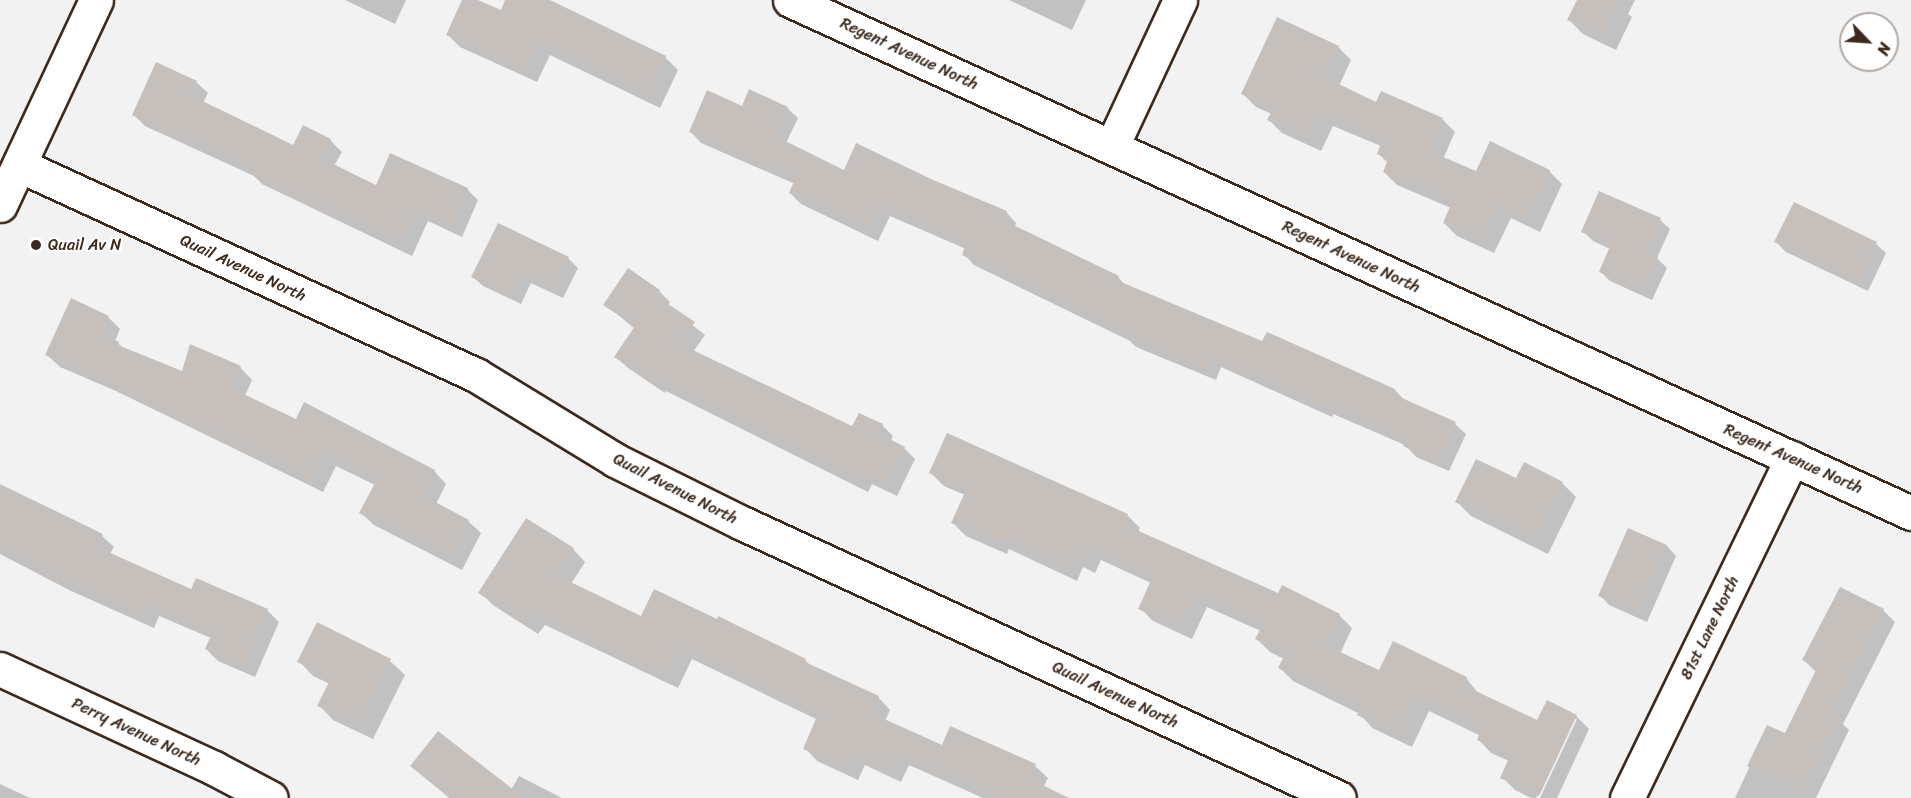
<!DOCTYPE html>
<html>
<head>
<meta charset="utf-8">
<style>
	body { margin:0 }
	#map { position:relative; width:1911px; height:798px; overflow:hidden; background:#f3f2f2; font-family:Sriracha,sans-serif }
	div>[style] { position:absolute }
	[style*='--x'] { left:calc(var(--x)*1px); top:calc(var(--y)*1px); width:calc(var(--w)*1px); rotate:calc(var(--a)*1deg) }
	.shadow>* { inset:0; background:#0003 }
	.building>* { inset:0; background:#c6c0bd }
	.roads { filter:drop-shadow(2px 0 #3b2a1e) drop-shadow(-2px 0 #3b2a1e) drop-shadow(0 2px #3b2a1e) drop-shadow(0 -2px #3b2a1e) }
	.street>* { height:33px; margin:-16.5px; padding:0 16.5px; transform-origin:16.5px; border-radius:16.5px; background:#fff }
	.secondary>* { height:33px; margin:-16.5px; padding:0 16.5px; transform-origin:16.5px; border-radius:16.5px; background:#fff }
	.dots>* { width:16px; height:16px; translate:-50% -50%; box-sizing:border-box; border:3px solid #fff; border-radius:50% }
	span { translate:-50% -50%; white-space:nowrap; text-align:center; line-height:1.15; -webkit-text-stroke:4.5px #fff; paint-order:stroke }
	.street-label { font-size:16px; color:#3b2a1e }
	.poi-label { font-size:16px; color:#3b2a1e }
	.left { translate:0 -50%; text-align:left }
	.north { position:absolute; left:1839px; top:12px; width:60px; height:60px; box-sizing:border-box; background:#fff; border:2px solid #b1aaa5; border-radius:50%; rotate:115deg; font-size:16px; font-weight:700; line-height:24px; text-align:center; color:#3b2a1e }
	.north::after { content:''; display:block; margin:auto; width:21px; height:27px; background:#3b2a1e; clip-path:polygon(50% 0,100% 100%,50% 72%,0 100%) }
</style>
</head>
<body>
<div id="map">
	<div class="shadow">
		<div style="clip-path:polygon(345px 0,406px 0,395px 24px)"></div>
		<div style="clip-path:polygon(463px 0,474px 0,502px 12px,507px 0,548px 0,666px 58px,678px 70px,660px 108px,550px 55px,537px 82px,460px 47px,448px 35px)"></div>
		<div style="clip-path:polygon(1009px 0,1086px 0,1072px 30px)"></div>
		<div style="clip-path:polygon(1578px 0,1635px 0,1628px 14px,1632px 17px,1616px 50px,1583px 34px,1569px 20px)"></div>
		<div style="clip-path:polygon(1338px 47px,1351px 60px,1339px 86px,1377px 104px,1442px 119px,1455px 132px,1443px 159px,1477px 173px,1549px 171px,1562px 184px,1540px 232px,1511px 218px,1494px 253px,1457px 236px,1444px 223px,1451px 208px,1397px 185px,1384px 172px,1388px 163px,1378px 153px,1381px 146px,1333px 126px,1321px 151px,1282px 133px,1269px 120px,1272px 114px,1256px 107px,1243px 94px)"></div>
		<div style="clip-path:polygon(196px 82px,208px 93px,203px 103px,294px 147px,330px 140px,342px 152px,334px 166px,376px 187px,467px 189px,478px 200px,462px 237px,428px 221px,412px 256px,262px 184px,254px 176px,145px 126px,133px 114px)"></div>
		<div style="clip-path:polygon(743px 108px,787px 108px,798px 118px,786px 143px,844px 172px,930px 181px,1006px 212px,1016px 223px,1015px 227px,1118px 277px,1126px 286px,1263px 343px,1267px 333px,1395px 390px,1405px 401px,1455px 424px,1466px 434px,1449px 471px,1416px 457px,1405px 445px,1333px 414px,1332px 417px,1221px 367px,1216px 380px,1136px 347px,1130px 341px,974px 265px,964px 254px,966px 249px,890px 216px,878px 241px,801px 204px,790px 193px,795px 184px,701px 143px,691px 132px)"></div>
		<div style="clip-path:polygon(1794px 204px,1876px 244px,1886px 253px,1868px 291px,1786px 252px,1776px 242px)"></div>
		<div style="clip-path:polygon(1660px 220px,1670px 229px,1657px 258px,1667px 268px,1652px 300px,1610px 281px,1600px 271px,1610px 249px,1593px 241px,1583px 231px)"></div>
		<div style="clip-path:polygon(568px 258px,578px 268px,563px 298px,531px 283px,521px 304px,483px 286px,473px 277px)"></div>
		<div style="clip-path:polygon(659px 291px,670px 302px,668px 306px,705px 335px,693px 352px,853px 428px,882px 425px,893px 436px,891px 441px,904px 448px,915px 459px,897px 496px,872px 484px,868px 492px,666px 391px,665px 393px,628px 368px,616px 357px,635px 329px,605px 304px)"></div>
		<div style="clip-path:polygon(108px 317px,120px 329px,115px 341px,126px 350px,183px 373px,240px 367px,252px 380px,245px 396px,297px 421px,434px 471px,446px 484px,436px 504px,468px 521px,481px 533px,462px 570px,374px 525px,361px 513px,375px 485px,336px 466px,323px 492px,116px 391px,60px 367px,47px 355px)"></div>
		<div style="clip-path:polygon(931px 473px,1127px 515px,1140px 528px,1138px 532px,1279px 595px,1339px 615px,1352px 628px,1340px 654px,1380px 672px,1466px 678px,1478px 693px,1538px 722px,1576px 716px,1589px 729px,1557px 798px,1540px 798px,1577px 719px,1574px 719px,1536px 798px,1531px 798px,1515px 790px,1502px 777px,1509px 761px,1491px 753px,1479px 740px,1481px 736px,1429px 711px,1412px 747px,1372px 728px,1360px 714px,1293px 681px,1280px 668px,1284px 659px,1270px 652px,1257px 639px,1261px 631px,1207px 607px,1192px 639px,1153px 621px,1140px 608px,1151px 583px,1101px 560px,1095px 573px,1083px 567px,1077px 581px,1009px 549px,1007px 554px,966px 536px,953px 523px,965px 495px,944px 486px)"></div>
		<div style="clip-path:polygon(1516px 480px,1562px 483px,1576px 497px,1548px 554px,1471px 516px,1456px 501px)"></div>
		<div style="clip-path:polygon(0 486px,102px 536px,114px 547px,110px 554px,192px 591px,267px 610px,279px 622px,255px 677px,218px 661px,206px 649px,211px 638px,159px 616px,154px 628px,69px 590px,0 554px)"></div>
		<div style="clip-path:polygon(1629px 530px,1667px 546px,1676px 556px,1647px 622px,1609px 605px,1600px 595px)"></div>
		<div style="clip-path:polygon(573px 549px,585px 562px,571px 584px,642px 618px,718px 621px,719px 618px,806px 661px,812px 667px,878px 697px,890px 710px,885px 721px,943px 747px,951px 728px,1035px 766px,1048px 778px,1044px 786px,1066px 798px,983px 798px,909px 765px,901px 782px,865px 765px,858px 780px,817px 761px,805px 748px,818px 720px,692px 659px,678px 688px,545px 625px,538px 634px,493px 605px,480px 592px)"></div>
		<div style="clip-path:polygon(1840px 589px,1883px 610px,1895px 622px,1843px 724px,1849px 730px,1816px 798px,1735px 798px,1768px 727px,1785px 735px,1816px 672px,1804px 660px)"></div>
		<div style="clip-path:polygon(317px 625px,390px 661px,405px 675px,373px 739px,333px 720px,319px 705px,330px 684px,313px 676px,299px 661px)"></div>
		<div style="clip-path:polygon(412px 766px,511px 790px,519px 776px,562px 798px,449px 798px)"></div>
		<div style="clip-path:polygon(0 784px,30px 798px,0 798px)"></div>
	</div>
	<div class="building">
		<div style="clip-path:polygon(462px 0,478px 0,501px 10px,505px 0,550px 0,666px 56px,647px 96px,537px 43px,524px 71px,446px 35px)"></div>
		<div style="clip-path:polygon(1577px 0,1619px 0,1601px 37px,1567px 20px)"></div>
		<div style="clip-path:polygon(1277px 17px,1339px 46px,1324px 77px,1376px 102px,1381px 91px,1443px 118px,1429px 151px,1476px 171px,1490px 141px,1550px 170px,1527px 220px,1498px 206px,1481px 241px,1443px 223px,1452px 202px,1383px 172px,1388px 159px,1377px 154px,1382px 140px,1320px 114px,1308px 139px,1267px 120px,1273px 109px,1241px 94px)"></div>
		<div style="clip-path:polygon(156px 62px,197px 81px,190px 95px,293px 145px,303px 125px,331px 139px,321px 158px,376px 185px,390px 153px,468px 188px,450px 226px,416px 211px,400px 245px,249px 173px,250px 169px,132px 115px)"></div>
		<div style="clip-path:polygon(749px 89px,788px 107px,775px 136px,844px 170px,856px 143px,931px 179px,1007px 211px,1003px 220px,1119px 276px,1116px 280px,1262px 341px,1267px 332px,1395px 389px,1393px 394px,1456px 422px,1438px 462px,1403px 446px,1406px 440px,1322px 405px,1321px 407px,1210px 358px,1205px 371px,1124px 337px,1125px 335px,962px 255px,966px 244px,879px 207px,867px 232px,789px 193px,795px 179px,689px 132px,707px 90px,742px 106px)"></div>
		<div style="clip-path:polygon(1599px 191px,1661px 218px,1647px 252px,1658px 257px,1642px 291px,1599px 272px,1611px 244px,1581px 232px)"></div>
		<div style="clip-path:polygon(1794px 202px,1877px 242px,1858px 282px,1774px 242px)"></div>
		<div style="clip-path:polygon(498px 223px,569px 257px,553px 290px,521px 274px,511px 296px,471px 277px)"></div>
		<div style="clip-path:polygon(628px 268px,660px 290px,656px 296px,695px 322px,680px 344px,852px 426px,859px 413px,883px 424px,878px 433px,905px 447px,885px 486px,860px 474px,856px 481px,655px 380px,653px 383px,614px 357px,635px 326px,603px 305px)"></div>
		<div style="clip-path:polygon(71px 298px,109px 316px,101px 333px,119px 342px,118px 345px,182px 371px,190px 344px,241px 366px,231px 388px,296px 419px,304px 402px,435px 470px,422px 495px,469px 520px,449px 559px,359px 513px,376px 481px,323px 455px,310px 481px,102px 380px,45px 355px)"></div>
		<div style="clip-path:polygon(947px 433px,1128px 514px,1123px 524px,1278px 593px,1282px 585px,1340px 614px,1325px 645px,1379px 670px,1393px 641px,1467px 677px,1463px 685px,1537px 720px,1547px 700px,1577px 715px,1539px 796px,1500px 778px,1510px 756px,1477px 740px,1481px 730px,1416px 699px,1399px 735px,1357px 715px,1360px 709px,1278px 668px,1285px 654px,1255px 639px,1262px 626px,1194px 595px,1179px 627px,1138px 609px,1152px 578px,1088px 548px,1082px 561px,1070px 556px,1064px 569px,996px 537px,994px 542px,951px 523px,966px 490px,929px 473px)"></div>
		<div style="clip-path:polygon(1476px 459px,1516px 478px,1524px 462px,1563px 482px,1533px 541px,1455px 502px)"></div>
		<div style="clip-path:polygon(0 484px,103px 534px,97px 547px,191px 589px,196px 578px,268px 609px,243px 666px,205px 649px,212px 633px,148px 606px,142px 618px,56px 579px,0 550px)"></div>
		<div style="clip-path:polygon(526px 518px,574px 548px,556px 575px,641px 616px,654px 589px,717px 619px,718px 616px,806px 659px,805px 662px,879px 696px,871px 713px,942px 745px,950px 726px,1036px 764px,1030px 779px,1069px 798px,997px 798px,896px 753px,888px 770px,852px 754px,846px 768px,803px 749px,818px 714px,679px 647px,665px 677px,532px 613px,525px 623px,478px 593px)"></div>
		<div style="clip-path:polygon(1628px 528px,1667px 545px,1637px 613px,1598px 596px)"></div>
		<div style="clip-path:polygon(1840px 587px,1884px 609px,1831px 714px,1839px 717px,1802px 792px,1747px 766px,1767px 725px,1785px 733px,1817px 668px,1802px 660px)"></div>
		<div style="clip-path:polygon(317px 622px,391px 659px,358px 726px,317px 706px,331px 678px,297px 662px)"></div>
		<div style="clip-path:polygon(438px 731px,524px 798px,450px 798px,410px 766px)"></div>
	</div>
	<div class="roads">
		<div class="street">
			<div style="--x:1112;--y:146;--w:161;--a:-65"></div>
			<div style="--x:19;--y:165;--w:503;--a:24.68"></div>
			<div style="--x:476;--y:375;--w:163;--a:31.4"></div>
			<div style="--x:615;--y:460;--w:142;--a:26.4"></div>
			<div style="--x:742;--y:523;--w:657;--a:24.73"></div>
			<div style="--x:0;--y:669;--w:236;--a:24.8"></div>
			<div style="--x:214;--y:768;--w:64;--a:27.8"></div>
			<div style="--x:1627;--y:798;--w:378;--a:-64.1"></div>
		</div>
		<div class="secondary">
			<div style="--x:790;--y:0;--w:1233;--a:24.59"></div>
			<div style="--x:0;--y:205;--w:226;--a:-64.9"></div>
		</div>
	</div>
	<div class="dots">
		<div style="left:36px;top:245px;background:#3b2a1e"></div>
	</div>
	<div class="street-label">
		<span style="left:909px;top:54px;rotate:25deg">Regent Avenue North</span>
		<span style="left:1351px;top:257px;rotate:25deg">Regent Avenue North</span>
		<span style="left:243px;top:268px;rotate:25deg">Quail Avenue North</span>
		<span style="left:1793px;top:459px;rotate:24deg">Regent Avenue North</span>
		<span style="left:675px;top:489px;rotate:27deg">Quail Avenue North</span>
		<span style="left:1710px;top:628px;rotate:-64deg">81st Lane North</span>
		<span style="left:1115px;top:695px;rotate:25deg">Quail Avenue North</span>
		<span style="left:136px;top:732px;rotate:25deg">Perry Avenue North</span>
	</div>
	<div class="poi-label">
		<span class="left" style="left:48px;top:245px">Quail Av N</span>
	</div>
	<div class="north">N</div>
</div>
</body>
</html>
